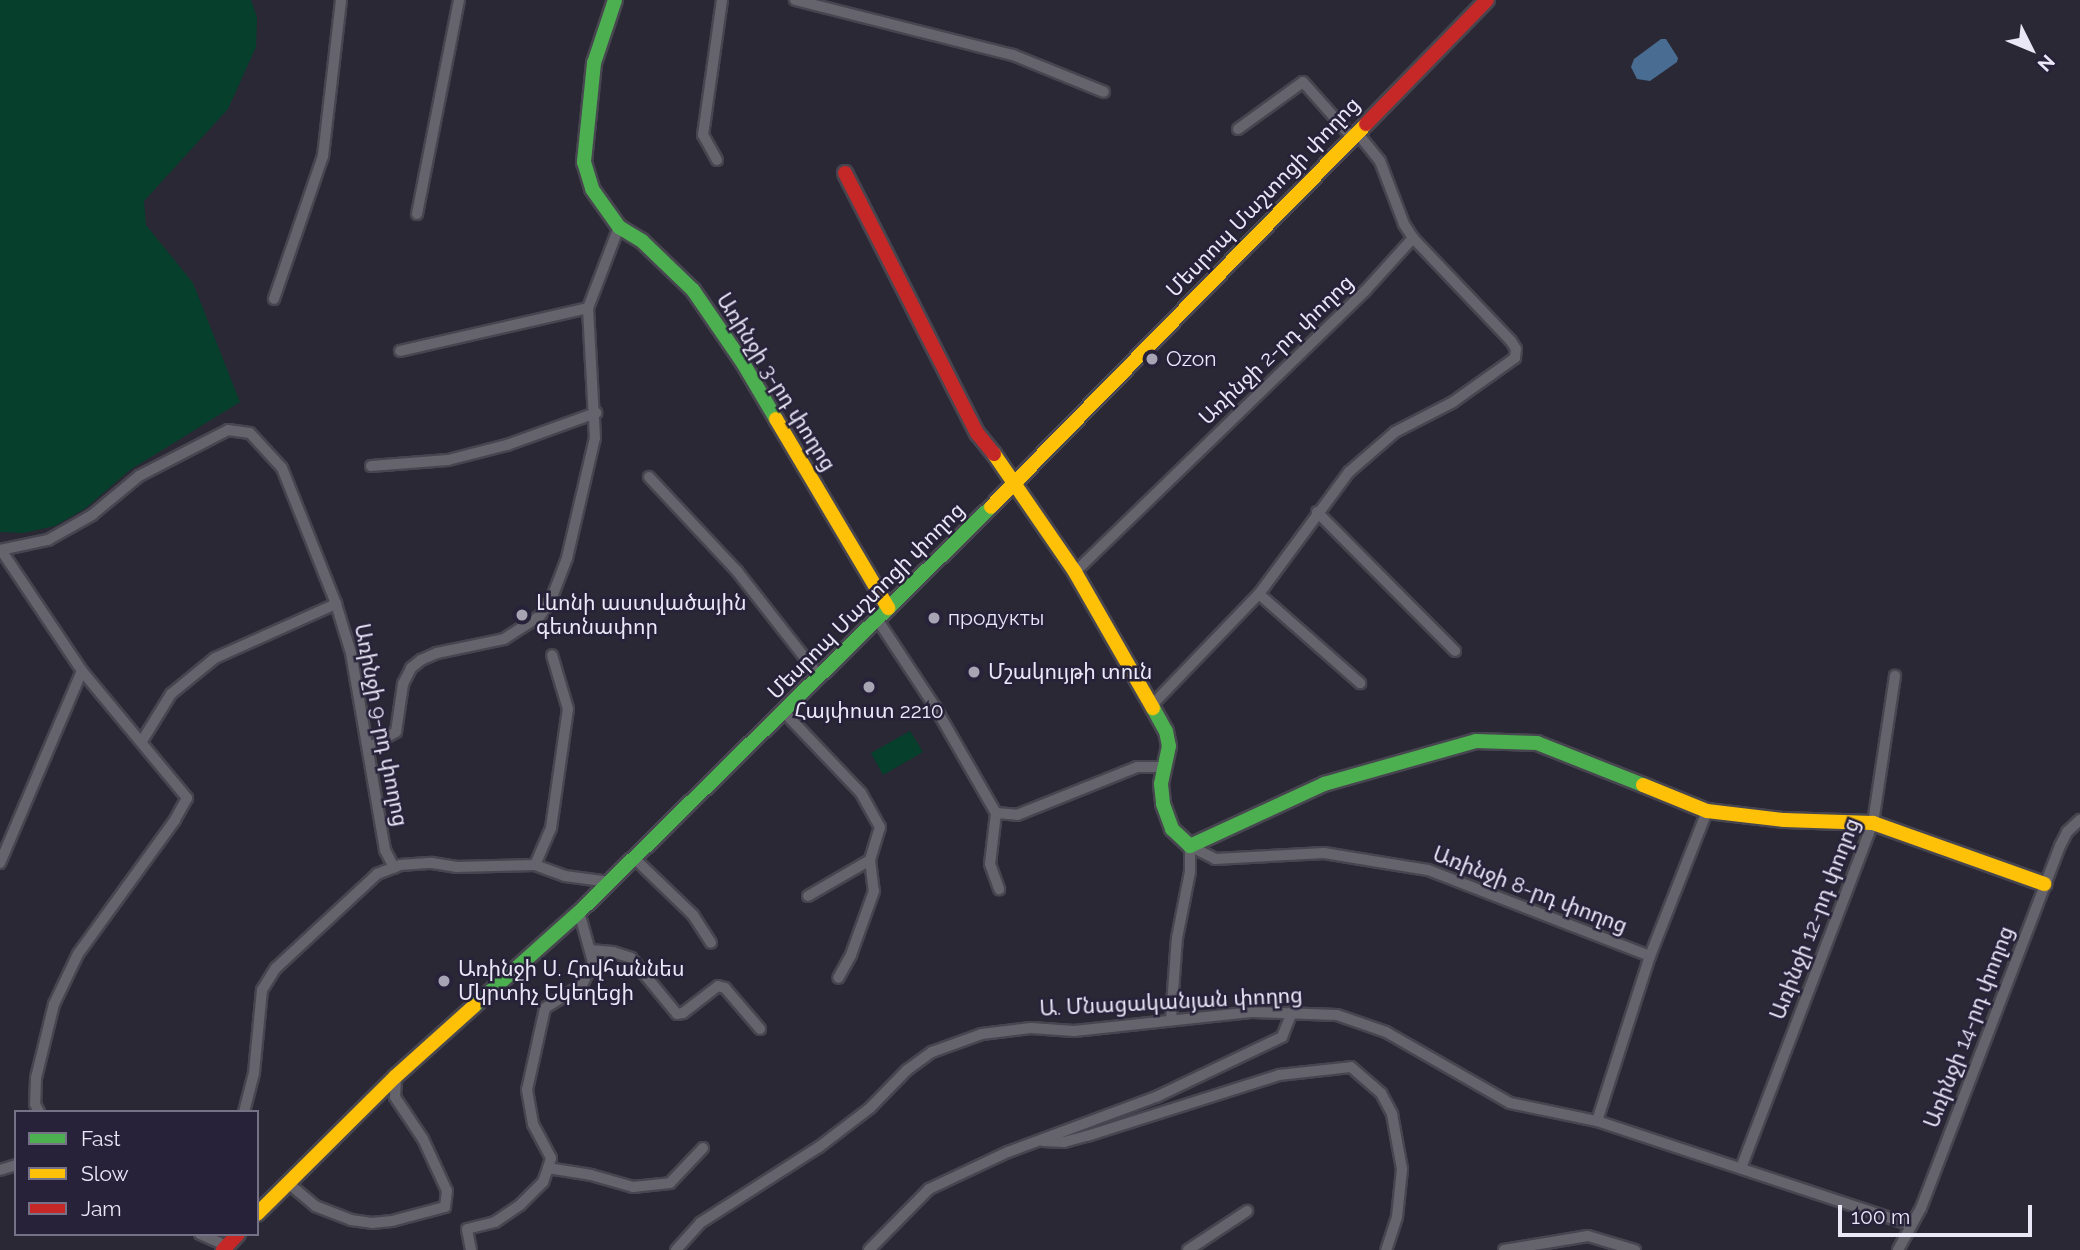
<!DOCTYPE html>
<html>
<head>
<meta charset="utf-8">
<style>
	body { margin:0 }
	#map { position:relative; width:2080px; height:1250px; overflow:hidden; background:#2a2834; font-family:Raleway,"Noto Sans Armenian",sans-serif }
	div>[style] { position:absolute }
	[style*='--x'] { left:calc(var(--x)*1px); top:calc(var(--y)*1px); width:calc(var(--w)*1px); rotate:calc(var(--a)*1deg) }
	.green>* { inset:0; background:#063f2c }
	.water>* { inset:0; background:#496d92 }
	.roads { filter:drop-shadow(2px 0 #47454f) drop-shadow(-2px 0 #47454f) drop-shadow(0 2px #47454f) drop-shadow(0 -2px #47454f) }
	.street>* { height:10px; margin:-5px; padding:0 5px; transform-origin:5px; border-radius:5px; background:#65636c }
	.fast>* { height:14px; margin:-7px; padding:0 7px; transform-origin:7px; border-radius:7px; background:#4caf50 }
	.slow>* { height:14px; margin:-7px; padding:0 7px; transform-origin:7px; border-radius:7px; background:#ffc107 }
	.jam>* { height:14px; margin:-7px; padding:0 7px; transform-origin:7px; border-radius:7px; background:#c62828 }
	.dots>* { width:19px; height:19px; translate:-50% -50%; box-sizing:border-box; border:4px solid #27223a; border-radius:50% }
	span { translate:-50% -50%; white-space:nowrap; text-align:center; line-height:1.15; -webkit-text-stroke:5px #27223a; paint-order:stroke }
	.street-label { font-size:21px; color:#eae7f7 }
	.poi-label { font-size:21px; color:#eae7f7 }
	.left { translate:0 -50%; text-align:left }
	.legend { position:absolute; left:14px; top:1110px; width:245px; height:126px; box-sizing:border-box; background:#27223a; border:2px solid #757186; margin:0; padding:9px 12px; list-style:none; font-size:21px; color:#eae7f7 }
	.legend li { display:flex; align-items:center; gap:14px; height:35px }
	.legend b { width:35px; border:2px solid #757186 }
	.north { position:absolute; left:1996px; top:14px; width:70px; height:70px; -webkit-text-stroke:5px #27223a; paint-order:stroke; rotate:133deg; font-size:19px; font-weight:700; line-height:28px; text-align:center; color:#eae7f7 }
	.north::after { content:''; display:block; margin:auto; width:24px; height:32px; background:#eae7f7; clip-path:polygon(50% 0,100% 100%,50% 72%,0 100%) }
	.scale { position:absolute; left:1838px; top:1205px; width:194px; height:32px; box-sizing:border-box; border:4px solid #eae7f7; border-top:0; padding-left:9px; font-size:21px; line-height:24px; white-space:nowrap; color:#eae7f7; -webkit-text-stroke:5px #27223a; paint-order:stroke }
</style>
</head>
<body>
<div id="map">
	<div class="green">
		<div style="clip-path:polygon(0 0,251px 0,257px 17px,256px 47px,228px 109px,144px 201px,146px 225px,193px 283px,240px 402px,130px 470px,86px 508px,55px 526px,24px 533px,0 532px)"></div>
		<div style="clip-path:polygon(910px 731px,923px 752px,883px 775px,871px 753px)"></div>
	</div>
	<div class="water">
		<div style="clip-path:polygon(1661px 39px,1666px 39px,1678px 58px,1677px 62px,1650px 81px,1637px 79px,1631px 67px,1634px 59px)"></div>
	</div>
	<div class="roads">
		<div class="street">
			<div style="--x:795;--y:0;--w:225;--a:14.2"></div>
			<div style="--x:1013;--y:55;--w:98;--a:22.1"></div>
			<div style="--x:1238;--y:129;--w:80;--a:-35.9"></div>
			<div style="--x:1303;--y:82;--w:72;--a:48.4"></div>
			<div style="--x:717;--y:160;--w:29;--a:-119"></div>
			<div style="--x:703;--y:135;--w:136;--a:-82"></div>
			<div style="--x:417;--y:214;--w:218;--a:-78.9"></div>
			<div style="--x:274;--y:299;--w:151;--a:-71.1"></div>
			<div style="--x:323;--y:156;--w:157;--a:-83.4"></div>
			<div style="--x:400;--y:351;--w:193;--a:-12.9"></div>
			<div style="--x:371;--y:466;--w:77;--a:-4.5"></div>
			<div style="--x:448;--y:460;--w:61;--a:-14.3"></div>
			<div style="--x:507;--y:445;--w:95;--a:-19.8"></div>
			<div style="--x:649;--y:477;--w:129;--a:46.9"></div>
			<div style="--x:737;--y:571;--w:133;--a:52"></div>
			<div style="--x:1317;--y:512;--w:196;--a:45.2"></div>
			<div style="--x:0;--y:550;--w:49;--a:-11.8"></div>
			<div style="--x:48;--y:540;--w:51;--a:-29.6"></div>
			<div style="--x:92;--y:515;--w:61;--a:-39.7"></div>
			<div style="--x:139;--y:476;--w:100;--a:-27.3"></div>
			<div style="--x:228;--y:430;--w:22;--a:8"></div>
			<div style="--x:250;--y:433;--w:47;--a:47.6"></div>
			<div style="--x:282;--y:468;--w:146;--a:68.3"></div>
			<div style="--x:336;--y:604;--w:51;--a:73"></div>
			<div style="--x:351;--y:653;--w:200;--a:80.2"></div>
			<div style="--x:385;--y:850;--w:20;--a:63"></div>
			<div style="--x:1;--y:550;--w:146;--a:56.2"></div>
			<div style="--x:82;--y:671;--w:165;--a:50.4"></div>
			<div style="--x:187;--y:798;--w:25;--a:119"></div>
			<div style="--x:175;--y:820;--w:165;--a:125.9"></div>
			<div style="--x:78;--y:954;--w:55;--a:115.6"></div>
			<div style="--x:54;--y:1004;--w:76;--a:103.7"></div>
			<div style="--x:36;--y:1078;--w:26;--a:92"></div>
			<div style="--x:35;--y:1104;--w:9;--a:63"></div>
			<div style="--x:1075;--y:572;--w:404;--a:-44.1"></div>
			<div style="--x:1365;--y:291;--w:72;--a:-47.8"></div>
			<div style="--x:1413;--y:238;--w:17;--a:-123"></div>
			<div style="--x:1404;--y:224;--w:67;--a:-110.9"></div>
			<div style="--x:1380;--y:161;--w:38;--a:-129"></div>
			<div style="--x:1259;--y:594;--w:135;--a:41.4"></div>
			<div style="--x:877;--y:619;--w:105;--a:56.6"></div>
			<div style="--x:935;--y:707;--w:122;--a:60.1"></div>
			<div style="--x:996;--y:813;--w:21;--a:5"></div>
			<div style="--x:1017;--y:815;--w:129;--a:-21.8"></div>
			<div style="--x:1137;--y:767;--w:28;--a:0"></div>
			<div style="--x:1152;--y:705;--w:154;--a:-46.1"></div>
			<div style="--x:1259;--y:594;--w:152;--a:-53.6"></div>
			<div style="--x:1349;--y:472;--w:61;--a:-41"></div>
			<div style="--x:1395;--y:432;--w:65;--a:-27.3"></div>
			<div style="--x:1453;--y:402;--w:76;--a:-35.4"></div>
			<div style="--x:1515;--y:358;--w:9;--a:-84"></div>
			<div style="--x:1516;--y:349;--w:9;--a:-122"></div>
			<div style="--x:1511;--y:341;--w:142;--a:-133.6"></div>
			<div style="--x:783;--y:711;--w:113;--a:46.4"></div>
			<div style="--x:861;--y:793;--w:39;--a:61"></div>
			<div style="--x:880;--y:827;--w:34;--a:107"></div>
			<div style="--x:870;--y:860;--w:31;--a:83"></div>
			<div style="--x:874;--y:891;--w:68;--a:109.8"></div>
			<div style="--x:851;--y:955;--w:26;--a:119"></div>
			<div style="--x:142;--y:741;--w:55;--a:-58.3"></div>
			<div style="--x:171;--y:694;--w:57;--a:-39.3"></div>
			<div style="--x:215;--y:658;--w:133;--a:-24.1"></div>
			<div style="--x:368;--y:748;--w:32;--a:-30"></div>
			<div style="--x:396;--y:732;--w:49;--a:-81.7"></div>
			<div style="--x:403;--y:684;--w:18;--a:-63"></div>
			<div style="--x:411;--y:668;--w:13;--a:-39"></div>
			<div style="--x:421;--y:660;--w:17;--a:-24"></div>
			<div style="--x:437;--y:653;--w:68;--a:-11.8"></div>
			<div style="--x:504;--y:639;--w:43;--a:-32.6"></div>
			<div style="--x:540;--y:616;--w:19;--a:-55"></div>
			<div style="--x:551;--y:600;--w:45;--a:-69.1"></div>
			<div style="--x:567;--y:558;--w:123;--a:-76.9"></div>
			<div style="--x:595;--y:438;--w:130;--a:-93.1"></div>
			<div style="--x:588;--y:308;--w:87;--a:-69.1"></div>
			<div style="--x:996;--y:813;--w:51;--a:96.7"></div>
			<div style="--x:990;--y:864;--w:27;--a:70"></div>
			<div style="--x:1190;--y:846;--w:28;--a:27"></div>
			<div style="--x:1215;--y:859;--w:109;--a:-3.2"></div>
			<div style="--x:1324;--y:853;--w:105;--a:9.3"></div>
			<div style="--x:1428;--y:870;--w:238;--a:21.2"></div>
			<div style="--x:634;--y:858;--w:82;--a:44"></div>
			<div style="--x:693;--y:915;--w:33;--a:57"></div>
			<div style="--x:0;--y:863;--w:209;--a:-66.9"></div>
			<div style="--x:535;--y:865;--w:40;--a:-66.6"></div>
			<div style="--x:551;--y:828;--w:120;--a:-81.9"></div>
			<div style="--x:568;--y:709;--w:56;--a:-106.5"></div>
			<div style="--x:808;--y:896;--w:72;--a:-30.1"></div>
			<div style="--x:590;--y:950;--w:23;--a:5"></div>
			<div style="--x:613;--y:952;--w:19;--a:18"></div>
			<div style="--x:631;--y:958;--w:72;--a:50.6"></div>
			<div style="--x:677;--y:1014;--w:6;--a:-9"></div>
			<div style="--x:683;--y:1013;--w:44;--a:-37.6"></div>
			<div style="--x:718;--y:986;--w:7;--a:16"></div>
			<div style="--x:725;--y:988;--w:54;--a:49.5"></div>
			<div style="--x:1171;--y:1019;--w:81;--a:-85.8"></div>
			<div style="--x:1177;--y:938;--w:67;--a:-78.9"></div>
			<div style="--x:1190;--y:872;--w:26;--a:-90"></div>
			<div style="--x:244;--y:1112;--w:40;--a:-75.6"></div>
			<div style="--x:254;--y:1073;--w:83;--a:-84.5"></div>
			<div style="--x:262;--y:990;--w:26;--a:-58"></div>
			<div style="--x:276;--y:968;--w:138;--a:-42.9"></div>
			<div style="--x:377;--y:874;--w:25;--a:-21"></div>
			<div style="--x:400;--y:865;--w:32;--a:-4"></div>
			<div style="--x:432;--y:863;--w:24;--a:9"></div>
			<div style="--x:456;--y:867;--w:79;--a:-1.5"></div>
			<div style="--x:535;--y:865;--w:32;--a:20"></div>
			<div style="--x:565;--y:876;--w:45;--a:7.6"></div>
			<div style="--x:1597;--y:1121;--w:173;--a:-72.2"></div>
			<div style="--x:1650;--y:956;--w:156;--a:-68.5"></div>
			<div style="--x:1043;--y:1141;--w:21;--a:3"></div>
			<div style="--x:1064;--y:1142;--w:24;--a:-15"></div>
			<div style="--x:1087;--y:1136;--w:201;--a:-17.6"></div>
			<div style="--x:1279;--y:1075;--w:72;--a:-6.3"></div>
			<div style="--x:1351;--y:1067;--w:40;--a:41"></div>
			<div style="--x:1381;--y:1093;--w:24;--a:62"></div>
			<div style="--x:1392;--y:1114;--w:56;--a:79.7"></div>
			<div style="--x:1402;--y:1169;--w:48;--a:95.9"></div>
			<div style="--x:1397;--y:1217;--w:35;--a:108"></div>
			<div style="--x:548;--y:1168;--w:44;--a:9.2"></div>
			<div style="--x:591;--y:1175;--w:44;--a:15.9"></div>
			<div style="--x:633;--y:1187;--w:37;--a:-6"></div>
			<div style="--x:670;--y:1183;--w:48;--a:-46.7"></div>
			<div style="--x:1741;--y:1168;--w:369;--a:-69.1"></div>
			<div style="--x:1873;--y:823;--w:149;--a:-81.5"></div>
			<div style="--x:0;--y:1170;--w:17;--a:-17"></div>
			<div style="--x:288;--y:1183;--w:35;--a:40"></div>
			<div style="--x:315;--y:1206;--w:39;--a:21"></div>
			<div style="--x:351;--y:1220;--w:21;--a:8"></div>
			<div style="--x:372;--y:1223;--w:20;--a:-6"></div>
			<div style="--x:392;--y:1221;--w:55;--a:-14.8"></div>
			<div style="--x:445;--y:1207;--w:16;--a:-83"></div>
			<div style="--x:447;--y:1191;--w:57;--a:-114.8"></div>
			<div style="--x:423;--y:1139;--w:50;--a:-123.7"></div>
			<div style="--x:395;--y:1097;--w:21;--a:-87"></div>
			<div style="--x:200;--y:1234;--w:30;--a:24"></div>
			<div style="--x:471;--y:1250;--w:21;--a:-101"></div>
			<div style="--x:467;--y:1229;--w:29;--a:-14"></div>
			<div style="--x:495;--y:1222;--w:30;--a:-34"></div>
			<div style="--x:520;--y:1205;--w:33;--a:-45"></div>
			<div style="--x:543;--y:1182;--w:15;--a:-70"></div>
			<div style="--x:548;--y:1168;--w:10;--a:-73"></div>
			<div style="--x:551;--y:1158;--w:38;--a:-118"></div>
			<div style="--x:533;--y:1124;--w:35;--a:-100"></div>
			<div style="--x:527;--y:1090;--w:84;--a:-77.6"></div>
			<div style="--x:545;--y:1008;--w:44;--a:-31.9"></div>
			<div style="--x:582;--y:985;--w:25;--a:-64"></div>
			<div style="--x:593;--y:962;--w:52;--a:-105.6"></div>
			<div style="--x:676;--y:1250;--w:36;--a:-48"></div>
			<div style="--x:700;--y:1223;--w:141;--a:-32.6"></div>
			<div style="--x:819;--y:1147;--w:64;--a:-37.4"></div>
			<div style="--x:870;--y:1108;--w:53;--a:-45.8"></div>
			<div style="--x:907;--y:1070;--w:31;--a:-36"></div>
			<div style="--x:932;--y:1052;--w:53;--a:-19.8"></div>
			<div style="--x:982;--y:1034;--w:49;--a:-7"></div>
			<div style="--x:1031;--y:1028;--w:43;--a:4"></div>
			<div style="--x:1074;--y:1031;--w:180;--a:-6.1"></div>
			<div style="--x:1253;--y:1012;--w:84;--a:2"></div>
			<div style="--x:1337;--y:1015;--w:52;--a:19.1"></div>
			<div style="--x:1386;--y:1032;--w:143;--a:29.8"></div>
			<div style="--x:1510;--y:1103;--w:89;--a:11.7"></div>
			<div style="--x:1597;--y:1121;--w:331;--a:18.3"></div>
			<div style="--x:869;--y:1250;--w:86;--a:-45.5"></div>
			<div style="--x:929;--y:1189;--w:87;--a:-25.1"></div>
			<div style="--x:1008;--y:1152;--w:158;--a:-20.4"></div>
			<div style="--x:1156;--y:1097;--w:140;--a:-25.5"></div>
			<div style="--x:1282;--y:1037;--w:27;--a:-68"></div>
			<div style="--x:1188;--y:1250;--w:71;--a:-33.5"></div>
			<div style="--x:1504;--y:1250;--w:85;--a:-9.5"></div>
			<div style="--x:1588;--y:1236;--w:49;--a:16.6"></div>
			<div style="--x:1898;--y:1250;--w:48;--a:-61.3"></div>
			<div style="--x:1921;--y:1208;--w:388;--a:-69"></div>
			<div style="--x:2060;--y:846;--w:16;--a:-63"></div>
			<div style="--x:2067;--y:832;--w:18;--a:-43"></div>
		</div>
		<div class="fast">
			<div style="--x:615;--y:0;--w:66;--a:108.4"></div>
			<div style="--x:594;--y:63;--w:100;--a:95.8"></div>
			<div style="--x:584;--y:162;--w:28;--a:73"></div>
			<div style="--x:592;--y:189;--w:47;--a:54.6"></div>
			<div style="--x:619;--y:227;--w:27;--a:31"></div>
			<div style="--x:642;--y:241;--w:71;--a:43.9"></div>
			<div style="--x:693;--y:290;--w:88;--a:55.6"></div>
			<div style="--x:743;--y:363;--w:65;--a:59.5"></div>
			<div style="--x:1153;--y:708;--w:26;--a:61"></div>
			<div style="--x:1166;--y:731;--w:15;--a:79"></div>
			<div style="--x:1169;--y:746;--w:39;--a:102"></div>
			<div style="--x:1161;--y:784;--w:20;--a:84"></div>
			<div style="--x:1163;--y:804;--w:27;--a:70"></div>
			<div style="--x:1172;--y:829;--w:25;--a:43"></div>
			<div style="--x:1190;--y:846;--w:148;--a:-24.8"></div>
			<div style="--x:1324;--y:784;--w:158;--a:-15.8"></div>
			<div style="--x:1476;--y:741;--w:61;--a:1.9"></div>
			<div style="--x:1537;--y:743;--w:114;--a:21.6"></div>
			<div style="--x:474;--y:1006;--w:141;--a:-41.8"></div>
			<div style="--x:579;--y:912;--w:578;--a:-44.51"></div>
		</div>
		<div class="slow">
			<div style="--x:776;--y:419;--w:220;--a:59.3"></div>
			<div style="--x:994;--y:454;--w:143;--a:55.5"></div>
			<div style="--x:1075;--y:572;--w:157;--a:60.2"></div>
			<div style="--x:991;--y:507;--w:536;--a:-45.6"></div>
			<div style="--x:1643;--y:785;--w:69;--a:22.1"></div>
			<div style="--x:1707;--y:811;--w:78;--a:6.7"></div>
			<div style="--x:1784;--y:820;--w:89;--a:1.9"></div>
			<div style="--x:1873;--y:823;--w:182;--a:19.6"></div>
			<div style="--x:257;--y:1214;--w:196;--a:-44.8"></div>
			<div style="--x:396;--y:1076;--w:105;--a:-41.9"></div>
		</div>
		<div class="jam">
			<div style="--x:1366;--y:124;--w:173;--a:-45.7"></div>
			<div style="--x:845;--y:173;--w:292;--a:63.1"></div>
			<div style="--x:977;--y:433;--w:27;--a:51"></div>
			<div style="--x:223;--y:1250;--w:22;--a:-47"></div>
		</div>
	</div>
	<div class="dots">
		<div style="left:1152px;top:359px;background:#a7a4b3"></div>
		<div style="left:522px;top:615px;background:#a7a4b3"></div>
		<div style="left:934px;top:618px;background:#a7a4b3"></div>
		<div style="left:974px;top:672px;background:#a7a4b3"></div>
		<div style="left:869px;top:687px;background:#a7a4b3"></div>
		<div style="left:444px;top:981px;background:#a7a4b3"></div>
	</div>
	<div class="street-label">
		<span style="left:1263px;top:197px;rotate:-46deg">Մեսրոպ Մաշտոցի փողոց</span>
		<span style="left:1276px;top:350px;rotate:-44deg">Առինջի 2-րդ փողոց</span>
		<span style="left:776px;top:382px;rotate:58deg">Առինջի 3-րդ փողոց</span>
		<span style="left:866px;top:601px;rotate:-45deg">Մեսրոպ Մաշտոցի փողոց</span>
		<span style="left:381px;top:725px;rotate:79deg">Առինջի 9-րդ փողոց</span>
		<span style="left:1530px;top:890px;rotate:21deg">Առինջի 8-րդ փողոց</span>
		<span style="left:1815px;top:919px;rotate:-69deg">Առինջի 12-րդ փողոց</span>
		<span style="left:1171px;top:1002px;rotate:-3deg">Ա. Մնացականյան փողոց</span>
		<span style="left:1969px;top:1027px;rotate:-69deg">Առինջի 14-րդ փողոց</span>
	</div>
	<div class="poi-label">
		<span class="left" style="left:1166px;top:359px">Ozon</span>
		<span class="left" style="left:536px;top:615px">Լևոնի աստվածային<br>գետնափոր</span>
		<span class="left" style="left:948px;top:618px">продукты</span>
		<span class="left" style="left:988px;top:672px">Մշակույթի տուն</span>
		<span style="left:869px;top:711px">Հայփոստ 2210</span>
		<span class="left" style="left:458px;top:981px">Առինջի Ս. Հովհաննես<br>Մկրտիչ Եկեղեցի</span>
	</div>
	<ul class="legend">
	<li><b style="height:9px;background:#4caf50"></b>Fast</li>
	<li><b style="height:9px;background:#ffc107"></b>Slow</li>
	<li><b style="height:9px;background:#c62828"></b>Jam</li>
	</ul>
	<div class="north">N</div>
	<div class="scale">100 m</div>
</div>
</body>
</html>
